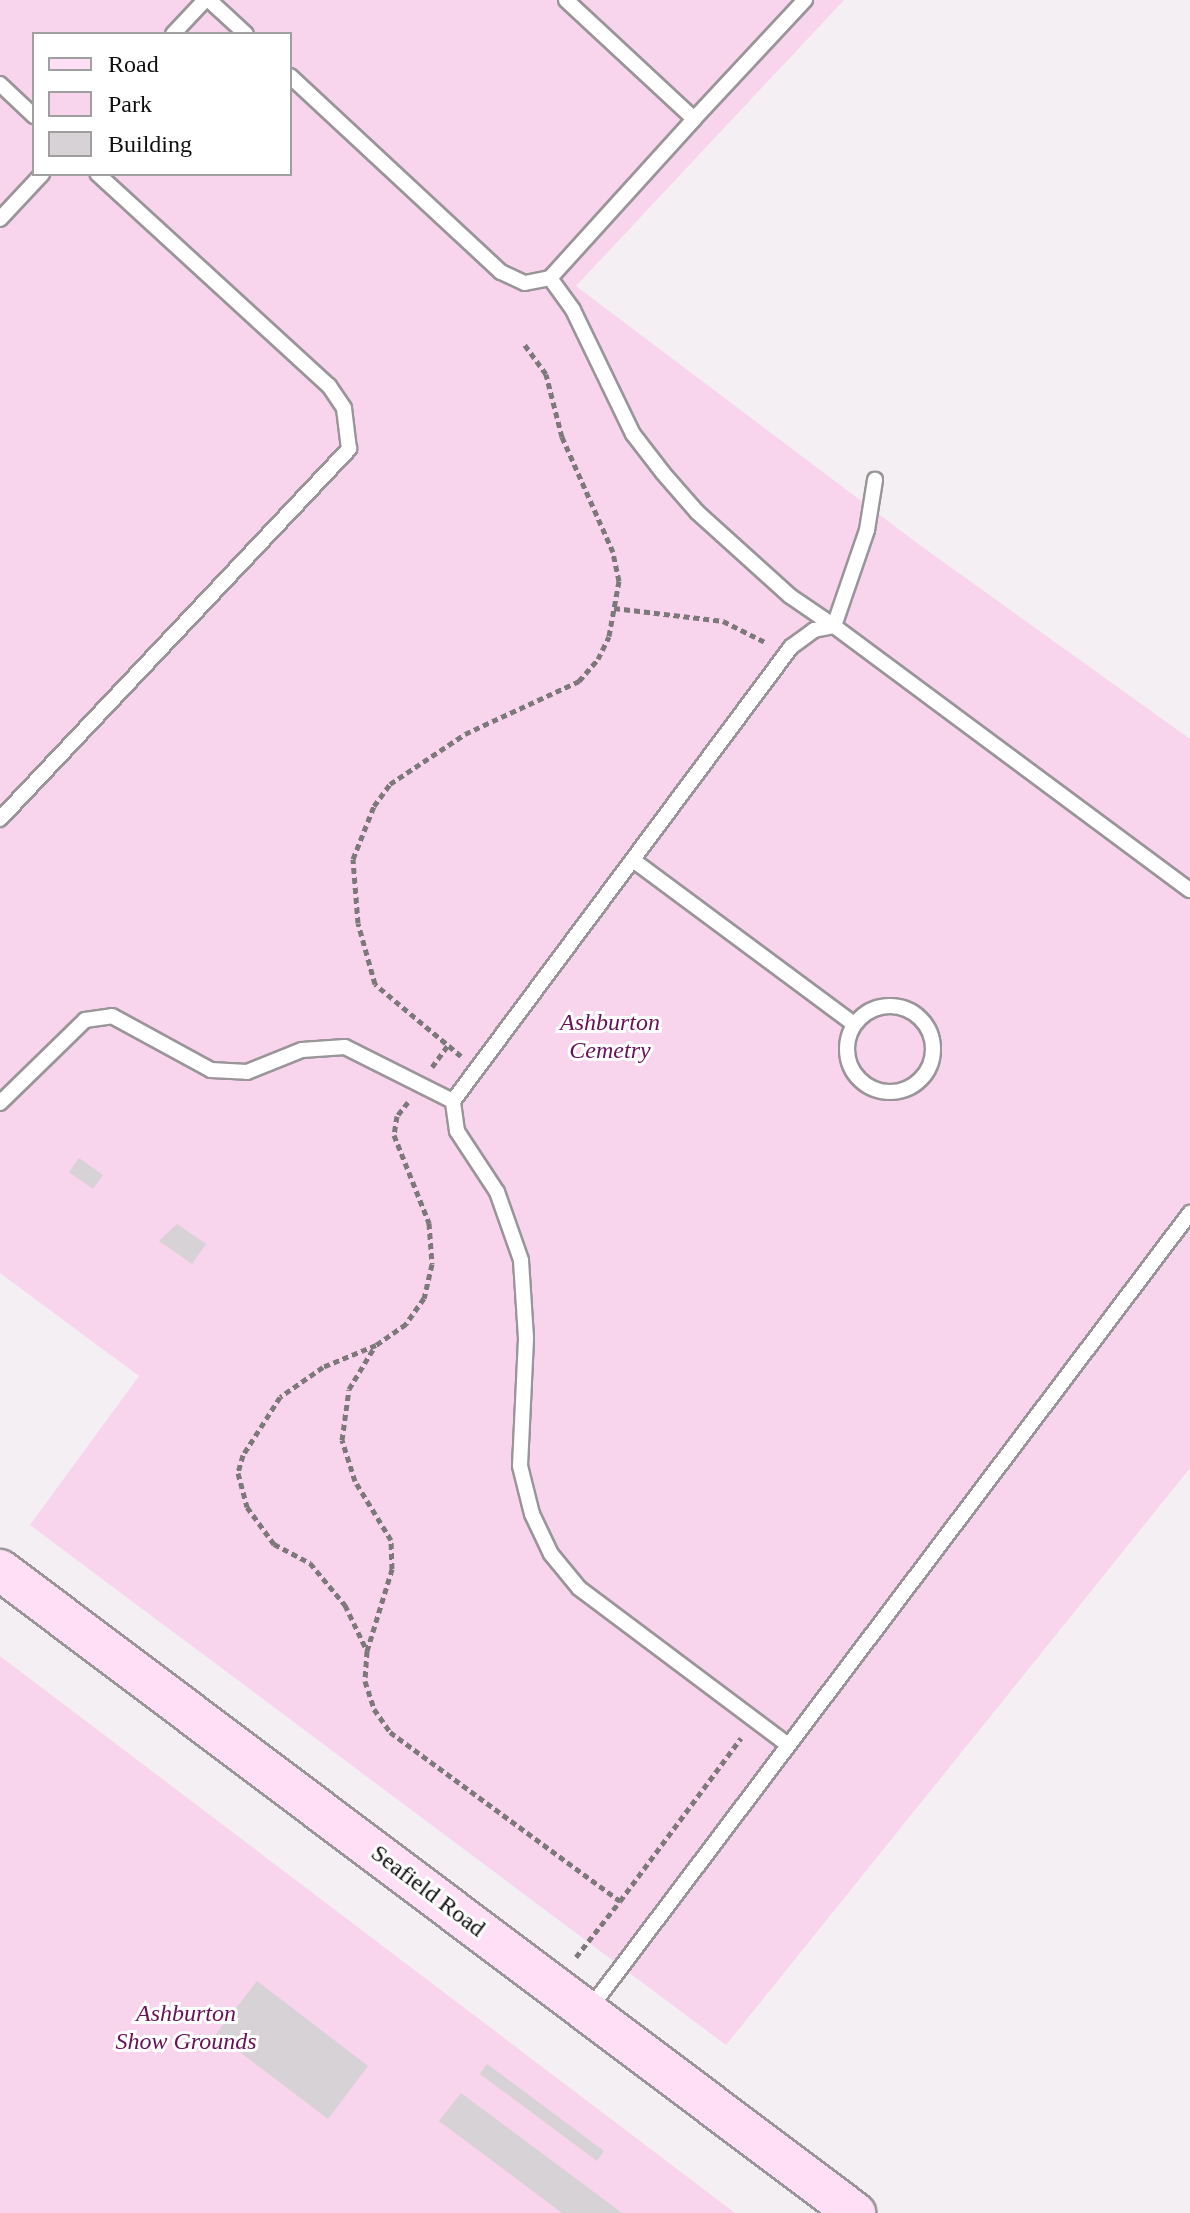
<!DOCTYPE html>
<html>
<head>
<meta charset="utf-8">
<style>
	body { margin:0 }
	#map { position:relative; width:1190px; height:2213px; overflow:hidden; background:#f4eff2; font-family:"Times New Roman",serif }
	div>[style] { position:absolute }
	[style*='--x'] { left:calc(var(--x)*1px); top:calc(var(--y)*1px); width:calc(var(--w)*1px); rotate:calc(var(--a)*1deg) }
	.green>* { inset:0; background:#f8d4ed }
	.building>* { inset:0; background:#d6d2d5 }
	.path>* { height:5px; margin-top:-2.5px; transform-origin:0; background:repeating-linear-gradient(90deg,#7d797b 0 6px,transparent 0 10px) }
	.roads { filter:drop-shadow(2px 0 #999598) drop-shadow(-2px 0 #999598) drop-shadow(0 2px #999598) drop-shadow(0 -2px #999598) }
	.lane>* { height:14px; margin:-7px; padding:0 7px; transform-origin:7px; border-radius:7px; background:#fff }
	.lane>.ring { margin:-7px; padding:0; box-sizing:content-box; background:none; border:14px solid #fff; border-radius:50% }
	.secondary>* { height:40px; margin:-20px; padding:0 20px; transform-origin:20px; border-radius:20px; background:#fedff5 }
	span { translate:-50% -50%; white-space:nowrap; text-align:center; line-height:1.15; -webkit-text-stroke:6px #fff; paint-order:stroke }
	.park-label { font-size:24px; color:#691057; font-style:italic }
	.street-label { font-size:24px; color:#100e0f }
	.legend { position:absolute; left:32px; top:32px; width:260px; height:144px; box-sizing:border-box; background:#fff; border:2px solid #9f9f9f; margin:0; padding:10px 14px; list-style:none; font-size:24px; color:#100e0f }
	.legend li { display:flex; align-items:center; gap:16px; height:40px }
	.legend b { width:40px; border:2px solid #9f9f9f }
</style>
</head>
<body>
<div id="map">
	<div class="green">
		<div style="clip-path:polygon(evenodd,0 0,844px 0,576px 286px,921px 546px,1190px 739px,1190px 1468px,726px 2045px,30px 1525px,139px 1376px,0 1273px,0 0,34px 34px,290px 34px,290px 174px,34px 174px,34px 34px)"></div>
		<div style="clip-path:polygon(0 1656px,735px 2213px,0 2213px)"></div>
	</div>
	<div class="building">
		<div style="clip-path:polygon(79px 1158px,103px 1175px,93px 1189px,69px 1172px)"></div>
		<div style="clip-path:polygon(177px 1224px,206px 1244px,192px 1264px,159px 1241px)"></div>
		<div style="clip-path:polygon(257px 1981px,368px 2066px,328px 2119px,216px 2034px)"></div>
		<div style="clip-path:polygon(487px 2064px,604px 2151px,597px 2161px,480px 2074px)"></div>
		<div style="clip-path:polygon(461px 2093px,622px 2213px,562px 2213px,439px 2121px)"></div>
	</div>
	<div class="path">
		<div style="--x:614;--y:608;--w:110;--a:6.8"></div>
		<div style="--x:723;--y:621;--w:49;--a:26.6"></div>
		<div style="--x:461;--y:1056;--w:112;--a:-140.1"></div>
		<div style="--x:375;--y:984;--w:63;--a:-105.6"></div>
		<div style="--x:358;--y:923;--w:64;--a:-94.5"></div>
		<div style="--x:353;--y:859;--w:57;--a:-68.4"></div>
		<div style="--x:374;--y:806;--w:27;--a:-54"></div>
		<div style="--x:390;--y:784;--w:90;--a:-33.7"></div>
		<div style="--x:465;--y:734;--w:126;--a:-24.9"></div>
		<div style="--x:579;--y:681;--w:29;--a:-49"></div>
		<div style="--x:598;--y:659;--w:25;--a:-64"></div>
		<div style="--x:609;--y:636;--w:56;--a:-79.7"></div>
		<div style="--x:619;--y:581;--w:30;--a:-102"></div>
		<div style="--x:613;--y:552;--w:126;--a:-113.9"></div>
		<div style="--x:562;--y:437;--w:65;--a:-104.3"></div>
		<div style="--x:546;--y:374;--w:39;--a:-126"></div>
		<div style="--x:432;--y:1067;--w:27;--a:-54"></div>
		<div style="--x:408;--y:1102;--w:18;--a:128"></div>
		<div style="--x:397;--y:1116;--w:19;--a:99"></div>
		<div style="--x:394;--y:1135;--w:95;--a:68.3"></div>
		<div style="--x:429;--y:1223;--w:41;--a:85.8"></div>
		<div style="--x:432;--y:1264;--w:35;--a:103"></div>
		<div style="--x:424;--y:1298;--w:32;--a:125"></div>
		<div style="--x:406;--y:1324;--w:37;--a:145"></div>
		<div style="--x:376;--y:1345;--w:57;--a:157.5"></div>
		<div style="--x:323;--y:1367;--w:52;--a:145.1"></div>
		<div style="--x:280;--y:1397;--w:69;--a:122.5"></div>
		<div style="--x:243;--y:1455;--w:19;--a:106"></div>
		<div style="--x:238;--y:1473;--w:35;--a:75"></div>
		<div style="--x:247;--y:1507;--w:46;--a:53.9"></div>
		<div style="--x:274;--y:1544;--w:41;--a:27.8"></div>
		<div style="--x:310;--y:1563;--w:55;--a:50.2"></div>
		<div style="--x:345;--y:1605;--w:51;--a:64.4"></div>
		<div style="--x:367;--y:1651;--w:30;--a:94"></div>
		<div style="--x:365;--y:1681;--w:29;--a:72"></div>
		<div style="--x:374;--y:1709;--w:28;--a:55"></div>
		<div style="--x:390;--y:1732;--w:285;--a:36.3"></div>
		<div style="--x:620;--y:1901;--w:203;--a:-53.4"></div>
		<div style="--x:367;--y:1651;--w:86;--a:-73"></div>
		<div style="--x:392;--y:1569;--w:29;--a:-92"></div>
		<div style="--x:391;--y:1540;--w:69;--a:-121.4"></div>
		<div style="--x:355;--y:1481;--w:43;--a:-107.6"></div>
		<div style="--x:342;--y:1440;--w:51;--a:-82.2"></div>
		<div style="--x:349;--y:1389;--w:50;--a:-58.8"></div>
		<div style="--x:576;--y:1957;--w:71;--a:-51.8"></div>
	</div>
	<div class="roads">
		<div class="lane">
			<div style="--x:209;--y:0;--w:50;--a:42.6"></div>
			<div style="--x:566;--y:0;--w:175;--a:42.9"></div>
			<div style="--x:694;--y:119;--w:163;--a:-47"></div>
			<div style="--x:173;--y:34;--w:47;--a:-46.7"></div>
			<div style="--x:290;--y:76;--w:288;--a:42.9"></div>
			<div style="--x:501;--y:272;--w:26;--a:25"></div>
			<div style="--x:525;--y:283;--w:25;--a:-11"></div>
			<div style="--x:550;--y:278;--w:215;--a:-47.8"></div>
			<div style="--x:0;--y:84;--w:47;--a:43.3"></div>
			<div style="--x:0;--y:219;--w:62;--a:-47"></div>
			<div style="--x:550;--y:278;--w:39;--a:54"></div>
			<div style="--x:573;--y:310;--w:138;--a:64.2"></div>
			<div style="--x:633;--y:434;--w:49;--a:52.4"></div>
			<div style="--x:663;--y:473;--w:52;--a:48.9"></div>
			<div style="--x:697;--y:512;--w:125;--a:42.1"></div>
			<div style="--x:790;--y:596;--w:53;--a:34.3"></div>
			<div style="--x:834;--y:626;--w:102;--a:-71"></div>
			<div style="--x:867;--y:530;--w:51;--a:-80.9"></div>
			<div style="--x:0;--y:819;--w:509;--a:-46.67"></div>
			<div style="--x:349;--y:449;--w:41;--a:-97"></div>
			<div style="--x:344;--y:408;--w:27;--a:-124"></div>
			<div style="--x:329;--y:386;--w:314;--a:-137.5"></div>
			<div style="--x:633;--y:860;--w:275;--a:36.6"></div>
			<div class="ring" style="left:847px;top:1006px;width:72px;height:72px"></div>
			<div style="--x:0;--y:1103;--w:119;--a:-44.3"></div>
			<div style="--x:85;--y:1020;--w:27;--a:-8"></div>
			<div style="--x:112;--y:1016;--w:113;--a:28.6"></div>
			<div style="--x:211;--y:1070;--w:36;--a:3"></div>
			<div style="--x:247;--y:1072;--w:59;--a:-21.8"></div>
			<div style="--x:302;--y:1050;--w:43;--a:-4"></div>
			<div style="--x:345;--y:1047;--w:121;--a:26.6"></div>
			<div style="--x:788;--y:1745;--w:261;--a:-143.1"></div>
			<div style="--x:579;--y:1588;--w:44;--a:-129.5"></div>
			<div style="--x:551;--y:1554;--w:44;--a:-115.4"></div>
			<div style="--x:532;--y:1514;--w:49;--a:-104"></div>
			<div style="--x:520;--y:1466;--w:128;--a:-87.3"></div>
			<div style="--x:526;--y:1338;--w:78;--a:-93.7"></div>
			<div style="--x:521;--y:1260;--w:72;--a:-109.4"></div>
			<div style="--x:497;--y:1192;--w:73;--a:-123.3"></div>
			<div style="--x:457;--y:1131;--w:30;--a:-98"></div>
			<div style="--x:453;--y:1101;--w:566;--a:-53.33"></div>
			<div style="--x:791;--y:647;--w:29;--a:-36"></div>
			<div style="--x:814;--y:630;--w:20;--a:-11"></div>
			<div style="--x:834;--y:626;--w:443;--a:36.6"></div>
			<div style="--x:588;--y:2011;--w:1000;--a:-52.97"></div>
		</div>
		<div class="secondary">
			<div style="--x:0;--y:1570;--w:1070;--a:36.94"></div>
		</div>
	</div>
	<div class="park-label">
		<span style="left:610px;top:1037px">Ashburton<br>Cemetry</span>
		<span style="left:186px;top:2028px">Ashburton<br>Show Grounds</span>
	</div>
	<div class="street-label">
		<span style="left:428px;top:1891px;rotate:37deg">Seafield Road</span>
	</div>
	<ul class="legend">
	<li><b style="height:10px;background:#fedff5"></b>Road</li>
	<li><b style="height:22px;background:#f8d4ed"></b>Park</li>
	<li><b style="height:22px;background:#d6d2d5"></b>Building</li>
	</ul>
</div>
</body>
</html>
